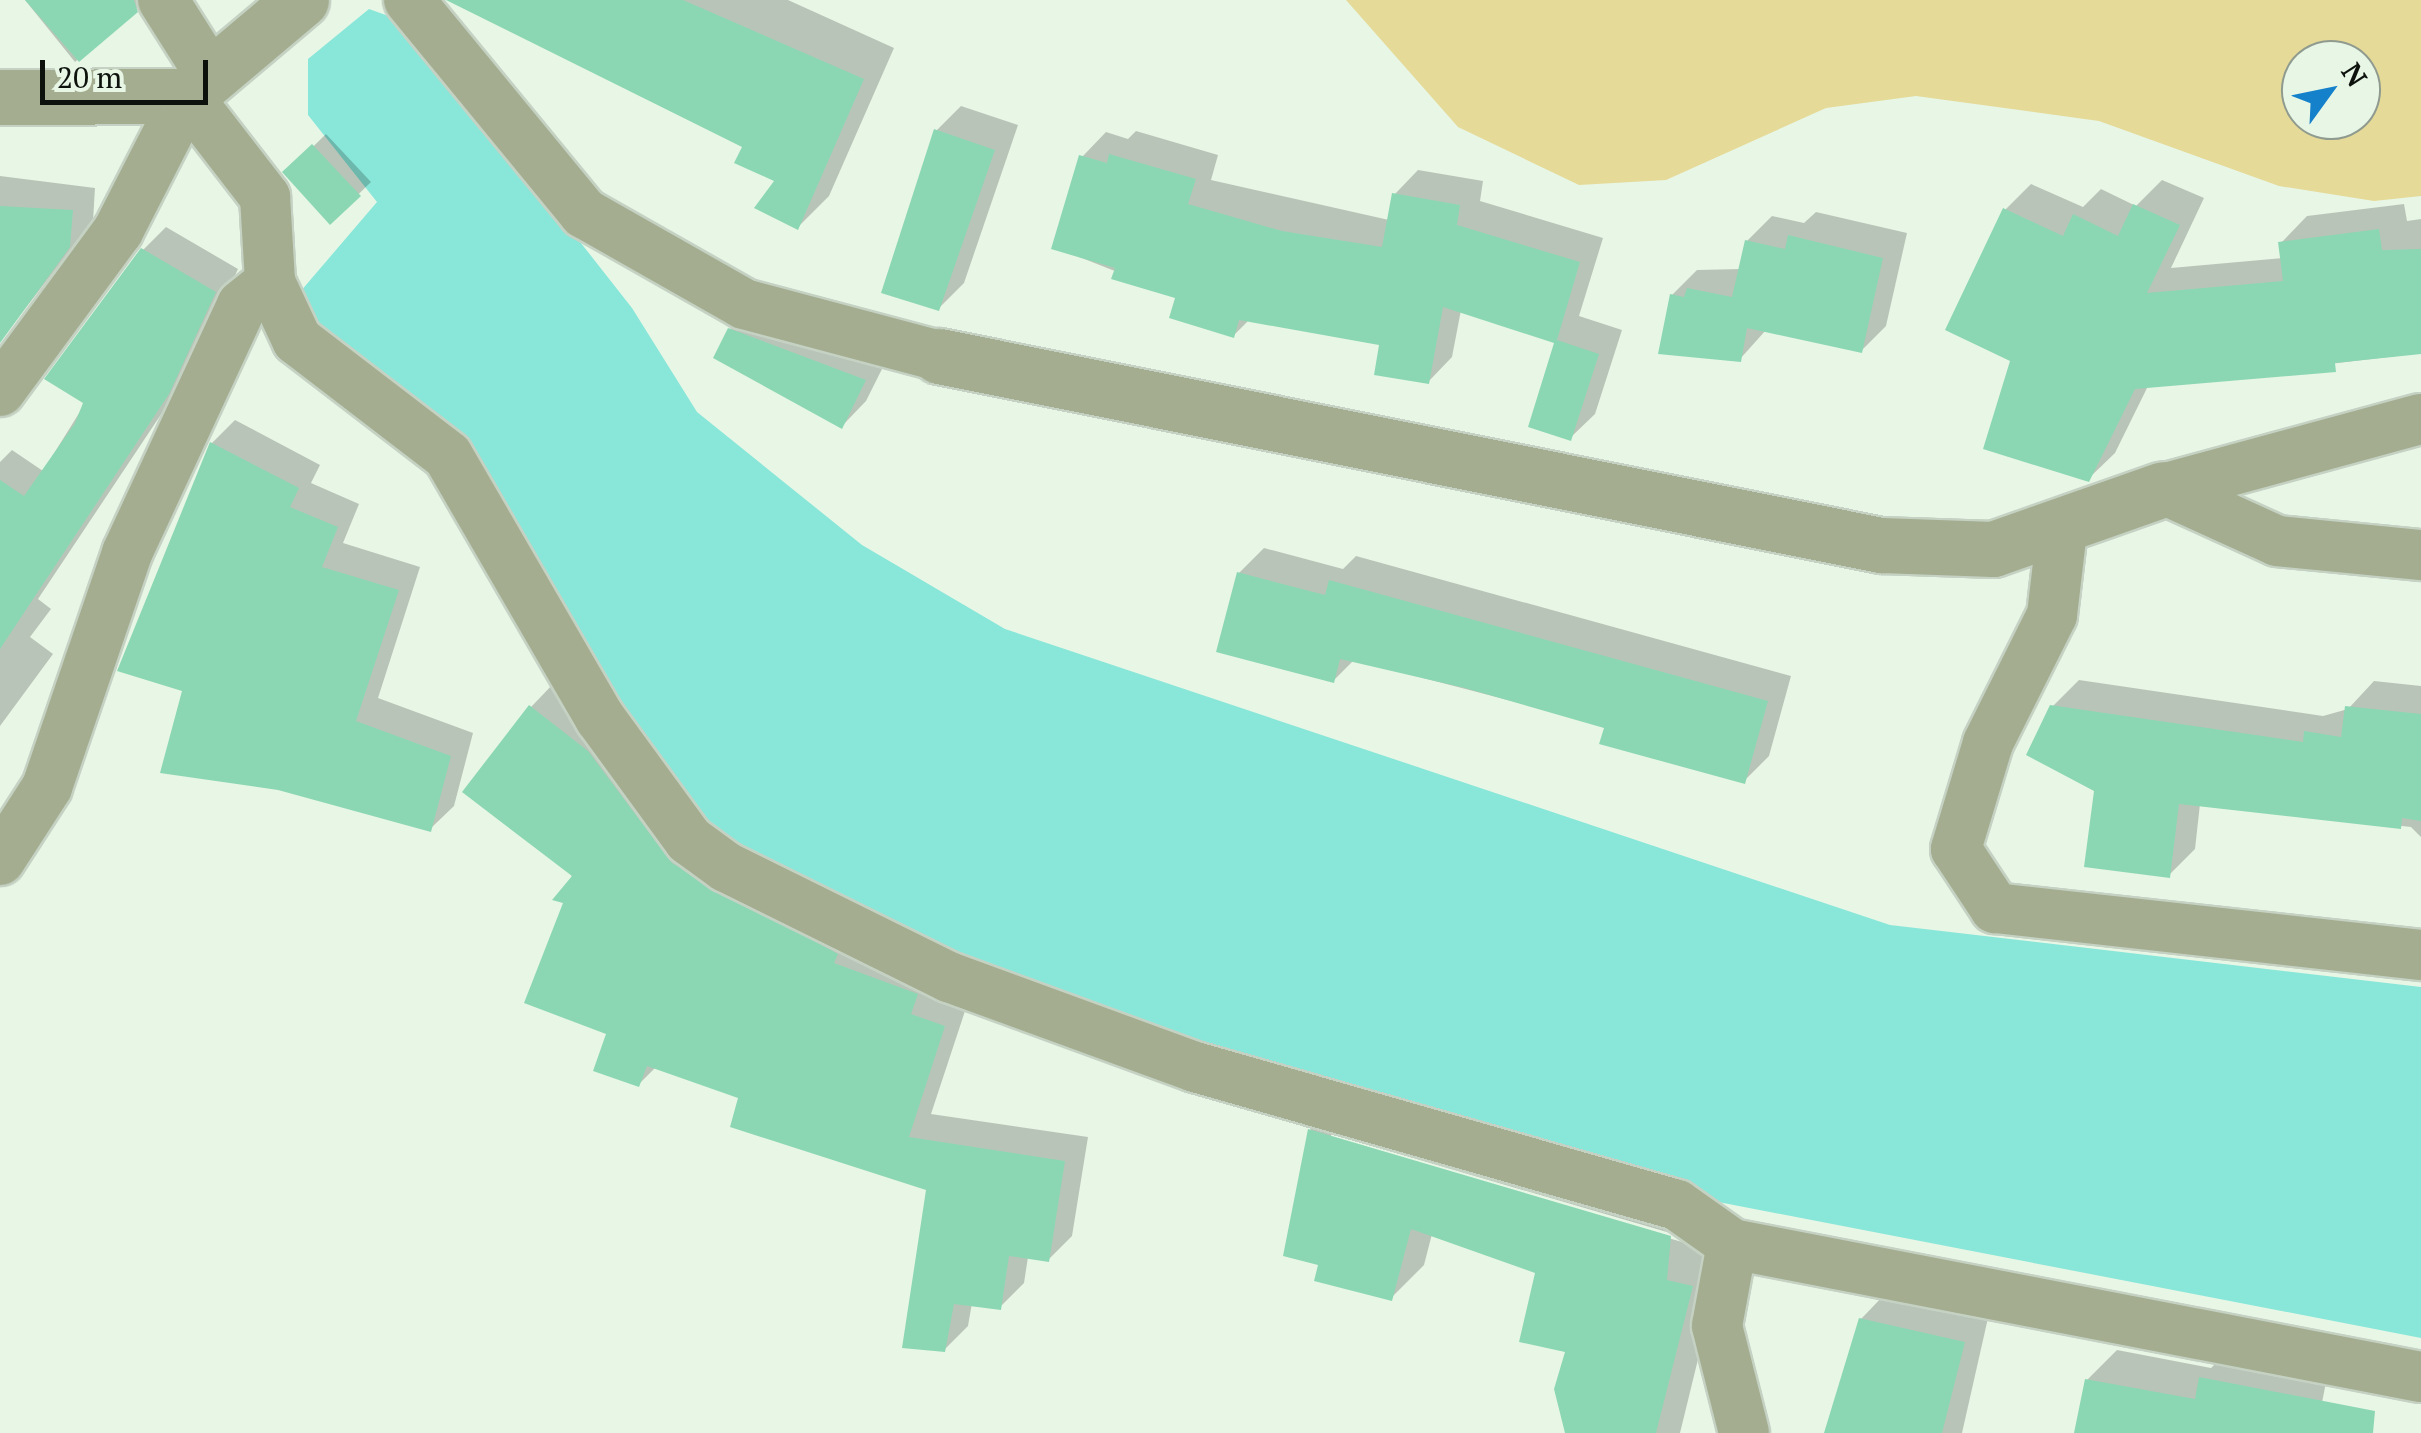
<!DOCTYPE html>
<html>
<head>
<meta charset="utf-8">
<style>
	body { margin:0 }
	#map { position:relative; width:2421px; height:1433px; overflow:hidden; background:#e8f6e6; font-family:"PT Serif",serif }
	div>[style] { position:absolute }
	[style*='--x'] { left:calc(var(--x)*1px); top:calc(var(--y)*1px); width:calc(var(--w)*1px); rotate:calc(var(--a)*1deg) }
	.green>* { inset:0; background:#e5da97 }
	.water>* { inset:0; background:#89e7d9 }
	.shadow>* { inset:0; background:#0003 }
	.building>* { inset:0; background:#8bd7b3 }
	.roads { filter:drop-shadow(2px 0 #c5d2c3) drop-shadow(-2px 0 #c5d2c3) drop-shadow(0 2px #c5d2c3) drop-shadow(0 -2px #c5d2c3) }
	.minor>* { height:50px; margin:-25px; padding:0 25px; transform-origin:25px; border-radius:25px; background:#a4ad90 }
	.tertiary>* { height:55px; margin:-27.5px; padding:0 27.5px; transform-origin:27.5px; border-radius:27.5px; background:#a4ad90 }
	span { translate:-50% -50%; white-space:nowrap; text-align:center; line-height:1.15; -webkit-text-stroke:10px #e8f6e6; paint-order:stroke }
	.north { position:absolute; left:2281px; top:40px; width:100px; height:100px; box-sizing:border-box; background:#e8f6e6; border:2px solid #909b8f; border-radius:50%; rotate:57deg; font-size:28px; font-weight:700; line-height:40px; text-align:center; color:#0d120d }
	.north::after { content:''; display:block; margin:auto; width:35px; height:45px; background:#1581cb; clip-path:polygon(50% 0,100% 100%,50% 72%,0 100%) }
	.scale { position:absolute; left:40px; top:60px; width:168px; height:45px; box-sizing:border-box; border:5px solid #0d120d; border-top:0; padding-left:12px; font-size:30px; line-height:35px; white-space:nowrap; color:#0d120d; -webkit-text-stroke:8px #e8f6e6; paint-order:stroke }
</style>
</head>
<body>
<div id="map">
	<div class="green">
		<div style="clip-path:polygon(evenodd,1346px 0,2421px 0,2421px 196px,2374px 201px,2279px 186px,2099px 121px,1916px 96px,1826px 108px,1666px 180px,1579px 185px,1458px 127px,1346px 0,2301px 60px,2361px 60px,2361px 120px,2301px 120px,2301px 60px)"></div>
	</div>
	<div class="water">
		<div style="clip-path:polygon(369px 9px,408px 23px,632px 308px,697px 412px,862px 545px,1005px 629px,1890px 925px,2421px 987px,2421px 1338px,1708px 1200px,1151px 1032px,930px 951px,702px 833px,444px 420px,316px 333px,300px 292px,377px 202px,308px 115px,308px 59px)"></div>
	</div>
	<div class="shadow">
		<div style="clip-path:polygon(25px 0,146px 0,75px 62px)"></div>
		<div style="clip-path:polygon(488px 0,788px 0,894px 48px,829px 196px,798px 227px,778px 180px,745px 145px)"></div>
		<div style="clip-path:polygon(961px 106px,1018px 125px,964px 283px,939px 308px,936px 131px)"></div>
		<div style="clip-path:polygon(1136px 131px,1218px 155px,1211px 180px,1389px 220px,1394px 195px,1418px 170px,1483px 181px,1480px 201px,1603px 238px,1579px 316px,1622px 330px,1595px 414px,1570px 438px,1558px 341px,1461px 310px,1452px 357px,1428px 382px,1382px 343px,1249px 320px,1234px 335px,1178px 296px,1054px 247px,1082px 157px,1106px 132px,1128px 139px)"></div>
		<div style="clip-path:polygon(326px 134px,371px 182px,330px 222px,286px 173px)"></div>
		<div style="clip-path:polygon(0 176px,95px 188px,93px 221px,0 341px)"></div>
		<div style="clip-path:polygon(2162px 180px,2204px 198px,2171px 268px,2283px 258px,2281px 243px,2307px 216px,2404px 204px,2407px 221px,2421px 219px,2421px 353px,2148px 386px,2115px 453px,2088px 479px,2013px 360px,2005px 210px,2031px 184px,2083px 207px,2101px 189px,2136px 206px)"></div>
		<div style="clip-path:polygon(1816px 212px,1907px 233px,1886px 326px,1861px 351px,1766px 330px,1740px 359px,1672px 295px,1697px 270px,1741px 269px,1747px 241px,1772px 216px,1804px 223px)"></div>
		<div style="clip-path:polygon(166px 227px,238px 269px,192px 368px,38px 599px,51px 609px,30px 637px,53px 654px,0 726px,0 462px,12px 450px,43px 471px,86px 402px,143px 250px)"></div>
		<div style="clip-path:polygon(755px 304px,889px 355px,866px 401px,842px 426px,730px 329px)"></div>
		<div style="clip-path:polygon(235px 420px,320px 465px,311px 483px,359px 504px,343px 543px,420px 567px,378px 698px,473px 733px,454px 806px,430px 829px,185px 690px,212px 443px)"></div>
		<div style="clip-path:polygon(1264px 548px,1343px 569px,1356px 556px,1791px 676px,1769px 756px,1744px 781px,1607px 726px,1354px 660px,1333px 681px,1239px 573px)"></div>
		<div style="clip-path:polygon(2079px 680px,2323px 716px,2348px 709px,2374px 681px,2421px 686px,2421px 837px,2411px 827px,2200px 804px,2195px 849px,2169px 875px,2096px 789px,2052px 707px)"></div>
		<div style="clip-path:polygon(554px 683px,696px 840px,968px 1002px,931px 1114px,1088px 1137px,1072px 1236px,1048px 1260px,1028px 1257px,1024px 1283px,1000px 1307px,972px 1303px,968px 1326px,944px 1350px,928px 1188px,741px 1096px,656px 1067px,639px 1084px,609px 1032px,531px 707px)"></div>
		<div style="clip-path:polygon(evenodd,1343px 1098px,1703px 1204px,1724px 1253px,1680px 1433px,1567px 1433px,1568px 1351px,1538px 1272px,1432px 1234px,1424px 1265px,1391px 1298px,1321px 1263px,1310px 1130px,1343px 1098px,1331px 1134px,1684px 1237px,1682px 1242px,1331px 1139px,1331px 1134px)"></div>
		<div style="clip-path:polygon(1885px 1294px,1988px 1318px,1962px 1433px,1826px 1433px,1861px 1319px)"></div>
		<div style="clip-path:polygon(2231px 1349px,2329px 1367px,2316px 1433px,2077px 1433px,2087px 1380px,2117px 1350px,2211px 1368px)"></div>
	</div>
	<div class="building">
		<div style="clip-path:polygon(25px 0,134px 0,138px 12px,79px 62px)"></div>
		<div style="clip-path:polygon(446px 0,683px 0,864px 79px,798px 230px,754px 208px,774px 181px,734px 163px,742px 147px)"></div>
		<div style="clip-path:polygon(934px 129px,995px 150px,939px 311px,881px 293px)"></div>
		<div style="clip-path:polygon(312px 144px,361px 196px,330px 225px,282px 172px)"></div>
		<div style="clip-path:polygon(1109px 154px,1196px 179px,1188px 204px,1282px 231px,1382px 247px,1392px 193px,1460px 205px,1457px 225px,1580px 262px,1557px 340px,1599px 354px,1571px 441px,1528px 427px,1554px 343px,1443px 307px,1429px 384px,1374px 375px,1379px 345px,1239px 320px,1234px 338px,1169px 318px,1175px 298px,1111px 279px,1115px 268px,1051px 249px,1079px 155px,1107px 163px)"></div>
		<div style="clip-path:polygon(2133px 204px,2180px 225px,2147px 293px,2283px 281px,2278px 242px,2379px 229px,2382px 250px,2421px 249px,2421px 354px,2335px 363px,2336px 372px,2135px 389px,2089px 482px,1983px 449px,2010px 361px,1945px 330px,2003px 208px,2063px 236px,2073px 214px,2118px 236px)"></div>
		<div style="clip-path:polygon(0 206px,73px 210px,70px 247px,0 343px)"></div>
		<div style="clip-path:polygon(1788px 235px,1883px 258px,1862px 353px,1747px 328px,1741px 362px,1658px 354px,1670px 294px,1684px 297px,1687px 288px,1732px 297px,1745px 240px,1785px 249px)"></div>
		<div style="clip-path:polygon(141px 248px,216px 292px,169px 394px,0 649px,0 480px,24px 496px,75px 423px,83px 403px,44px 379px)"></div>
		<div style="clip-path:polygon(728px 328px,866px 380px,842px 429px,713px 358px)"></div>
		<div style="clip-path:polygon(210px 442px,299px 488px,290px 507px,338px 527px,322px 567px,399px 590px,356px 721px,451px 756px,431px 832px,278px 790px,160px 773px,182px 691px,117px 671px)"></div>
		<div style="clip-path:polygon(1237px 572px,1325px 595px,1329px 580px,1768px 701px,1745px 784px,1599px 744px,1604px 728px,1465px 688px,1340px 659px,1334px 683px,1216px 652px)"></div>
		<div style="clip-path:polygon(529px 705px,588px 751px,672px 863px,838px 954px,834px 963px,918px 994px,911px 1014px,945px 1026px,909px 1137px,1065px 1161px,1049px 1262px,1009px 1256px,1001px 1310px,954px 1304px,945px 1352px,902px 1348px,926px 1190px,730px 1127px,738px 1098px,647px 1066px,639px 1087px,593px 1071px,606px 1034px,524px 1003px,563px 903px,552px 900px,572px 876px,462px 792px)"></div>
		<div style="clip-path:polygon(2050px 705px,2303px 742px,2304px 731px,2341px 737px,2345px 706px,2421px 714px,2421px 821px,2402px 818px,2401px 829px,2179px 804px,2170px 878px,2084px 867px,2094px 791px,2026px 755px)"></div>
		<div style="clip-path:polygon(1308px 1129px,1671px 1236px,1667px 1280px,1693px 1286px,1656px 1433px,1565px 1433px,1554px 1389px,1565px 1352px,1519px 1342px,1535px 1273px,1411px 1229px,1392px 1301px,1314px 1281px,1318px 1265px,1283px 1256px)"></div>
		<div style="clip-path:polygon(1859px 1318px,1965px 1342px,1942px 1433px,1824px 1433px)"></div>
		<div style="clip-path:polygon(2199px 1377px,2375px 1411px,2373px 1433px,2074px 1433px,2085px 1379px,2195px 1399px)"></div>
	</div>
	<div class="roads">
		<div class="minor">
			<div style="--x:163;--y:0;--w:90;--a:57.7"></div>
			<div style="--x:409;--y:0;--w:276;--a:50.6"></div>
			<div style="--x:584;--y:213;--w:184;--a:29.6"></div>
			<div style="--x:744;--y:304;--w:202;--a:14.9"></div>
			<div style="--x:0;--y:391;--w:199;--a:-53.6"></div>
			<div style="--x:118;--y:231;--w:152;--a:-62.9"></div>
			<div style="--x:187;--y:96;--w:128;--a:52.3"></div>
			<div style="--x:265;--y:197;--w:85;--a:86.6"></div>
			<div style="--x:270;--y:282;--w:64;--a:65"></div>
			<div style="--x:297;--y:340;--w:190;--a:37.5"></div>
			<div style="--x:448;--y:456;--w:303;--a:59.9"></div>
			<div style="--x:600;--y:718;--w:151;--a:53.9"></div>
			<div style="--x:689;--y:840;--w:46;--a:36.1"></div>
			<div style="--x:726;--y:867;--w:249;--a:26.3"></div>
			<div style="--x:949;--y:977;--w:262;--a:20.1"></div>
			<div style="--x:1195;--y:1067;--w:501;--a:15.98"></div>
			<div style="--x:1677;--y:1205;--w:67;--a:35.3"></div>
			<div style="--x:1732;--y:1244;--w:702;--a:10.93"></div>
			<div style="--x:2163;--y:489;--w:125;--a:24.5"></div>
			<div style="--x:2277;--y:541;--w:145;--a:5.6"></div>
			<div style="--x:2163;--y:489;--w:267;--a:-15.2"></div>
			<div style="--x:2062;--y:530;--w:86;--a:96.7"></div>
			<div style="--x:2052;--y:615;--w:143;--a:116.6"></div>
			<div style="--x:1988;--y:743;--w:111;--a:106.8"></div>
			<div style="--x:1956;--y:849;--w:71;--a:56.5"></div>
			<div style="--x:1995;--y:908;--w:429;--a:6.3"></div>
			<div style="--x:0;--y:860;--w:87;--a:-57.2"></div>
			<div style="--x:47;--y:787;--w:247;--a:-71.1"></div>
			<div style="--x:127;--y:553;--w:273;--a:-65.1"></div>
			<div style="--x:242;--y:305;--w:36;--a:-39"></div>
			<div style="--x:1732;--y:1244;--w:83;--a:100.4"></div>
			<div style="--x:1717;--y:1326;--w:110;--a:75.8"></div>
		</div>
		<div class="tertiary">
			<div style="--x:0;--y:97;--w:187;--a:-0.3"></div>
			<div style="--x:187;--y:96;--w:149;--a:-40.1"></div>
			<div style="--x:939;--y:356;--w:961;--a:11.35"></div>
			<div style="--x:1881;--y:545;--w:112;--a:2"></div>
			<div style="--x:1993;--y:549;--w:180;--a:-19.4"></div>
		</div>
	</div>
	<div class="north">N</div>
	<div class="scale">20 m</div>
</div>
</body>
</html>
